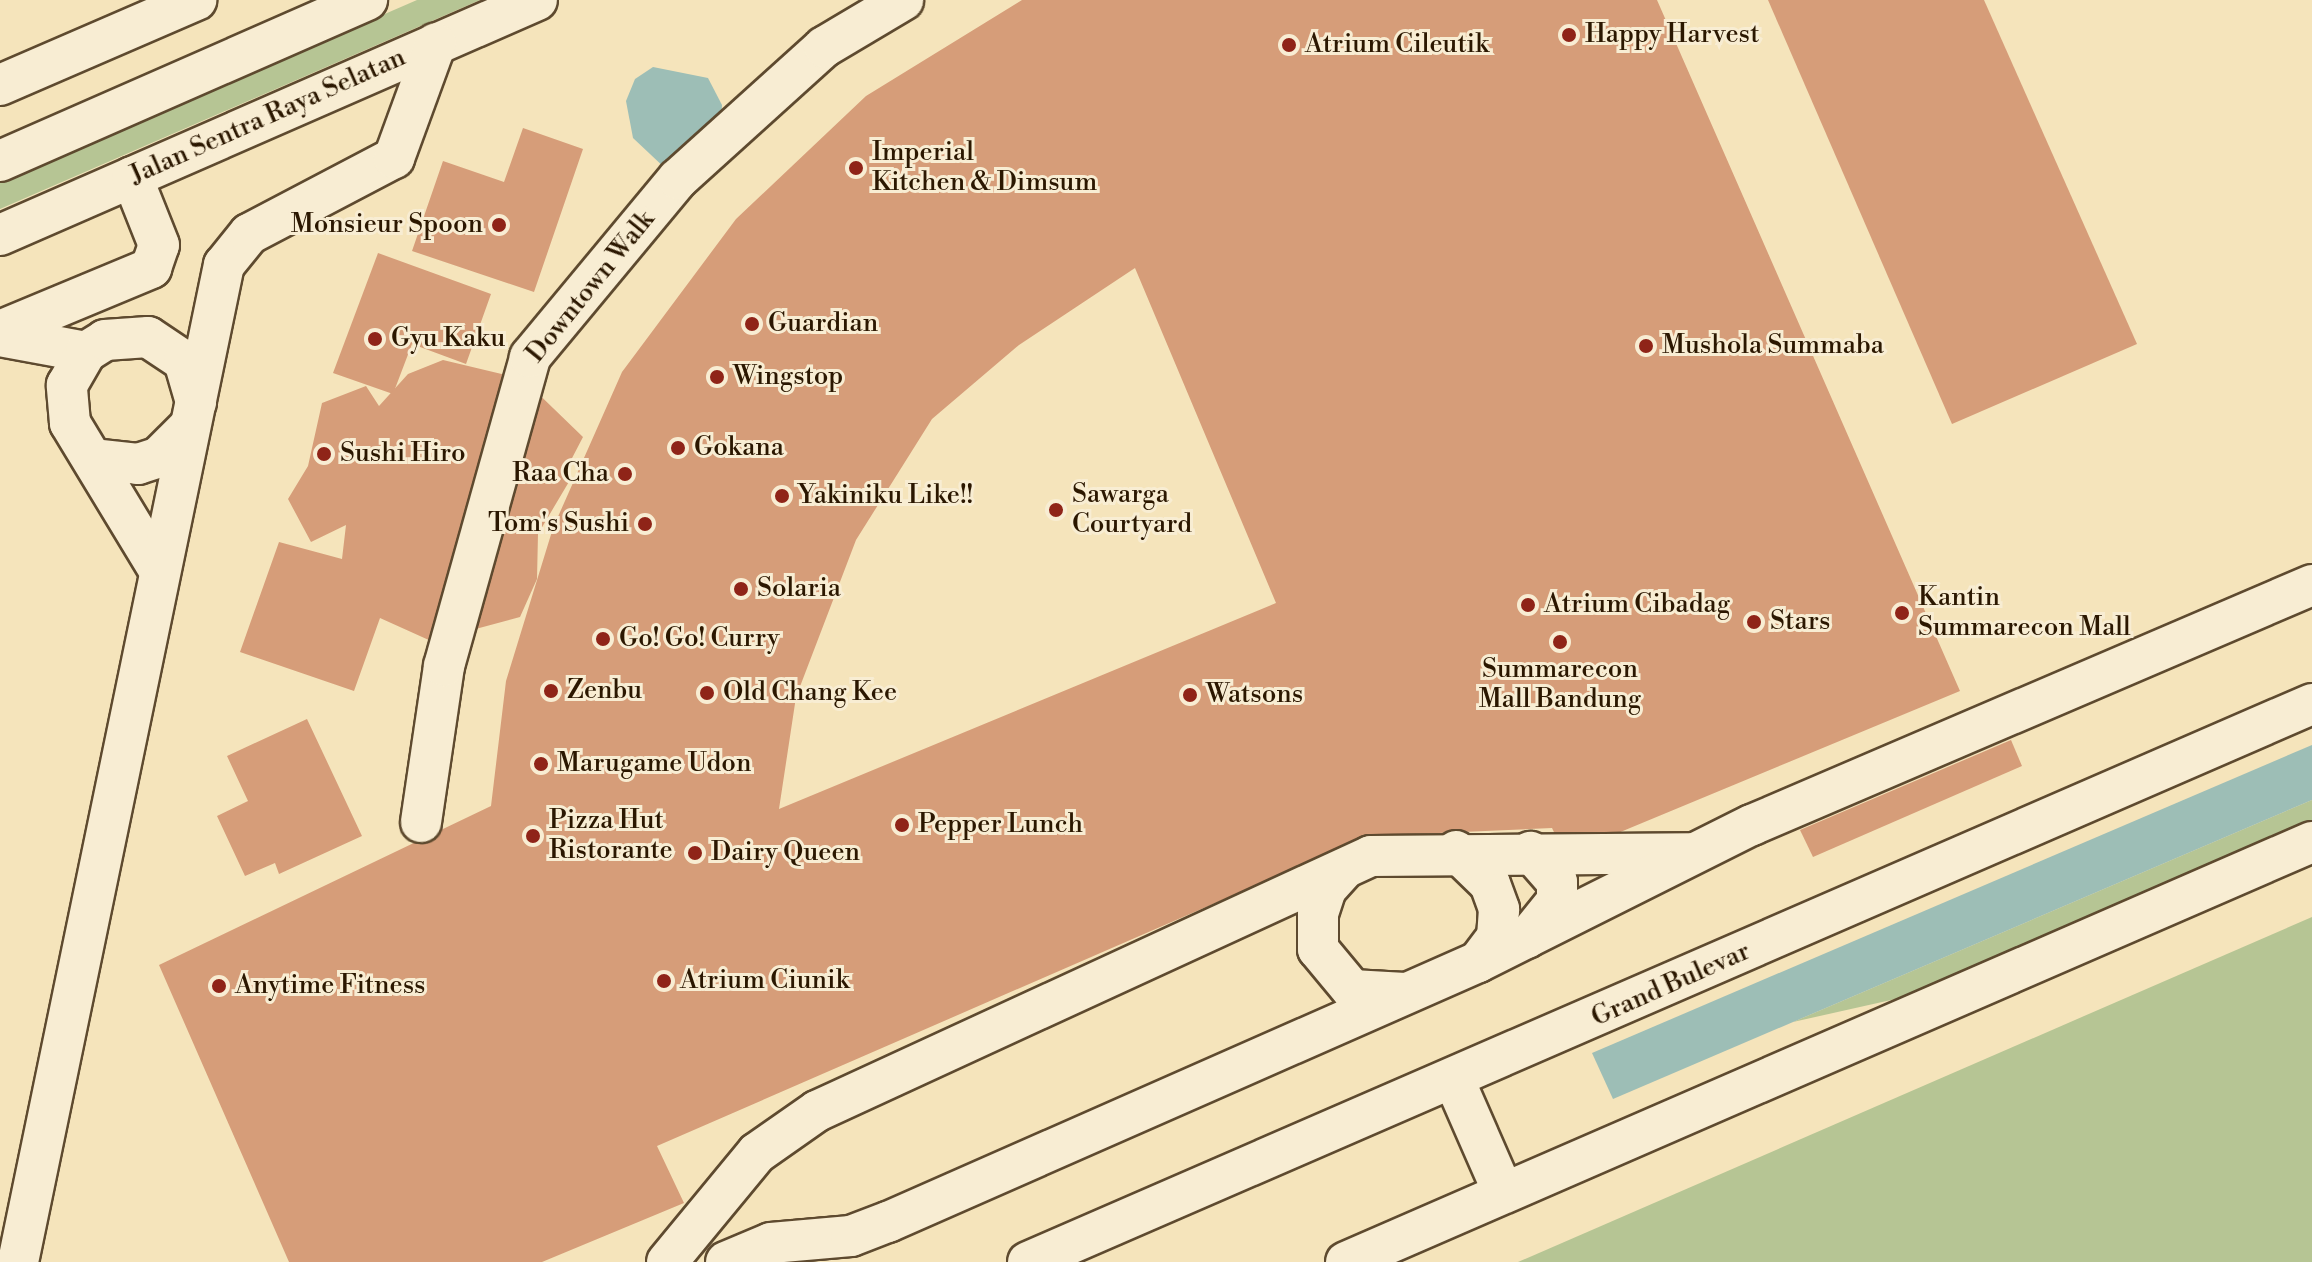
<!DOCTYPE html>
<html>
<head>
<meta charset="utf-8">
<style>
	body { margin:0 }
	#map { position:relative; width:2312px; height:1262px; overflow:hidden; background:#f5e4bb; font-family:"Libre Bodoni",serif }
	div>[style] { position:absolute }
	[style*='--x'] { left:calc(var(--x)*1px); top:calc(var(--y)*1px); width:calc(var(--w)*1px); rotate:calc(var(--a)*1deg) }
	.green>* { inset:0; background:#b6c594 }
	.water>* { inset:0; background:#9dbeb6 }
	.building>* { inset:0; background:#d69d79 }
	.roads { filter:drop-shadow(2px 0 #5e4a2f) drop-shadow(-2px 0 #5e4a2f) drop-shadow(0 2px #5e4a2f) drop-shadow(0 -2px #5e4a2f) }
	.minor>* { height:40px; margin:-20px; padding:0 20px; transform-origin:20px; border-radius:20px; background:#f8edd3 }
	.dots>* { width:22px; height:22px; translate:-50% -50%; box-sizing:border-box; border:4px solid #f8edd3; border-radius:50% }
	span { translate:-50% -50%; white-space:nowrap; text-align:center; line-height:1.15; -webkit-text-stroke:6px #f8edd3; paint-order:stroke }
	.poi-label { font-size:26px; color:#2b1700 }
	.left { translate:0 -50%; text-align:left }
	.right { translate:-100% -50%; text-align:right }
	.street-label { font-size:26px; color:#2b1700 }
</style>
</head>
<body>
<div id="map">
	<div class="green">
		<div style="clip-path:polygon(417px 0,480px 0,0 209px,0 181px)"></div>
		<div style="clip-path:polygon(2312px 800px,2312px 821px,1900px 998px,1793px 1022px)"></div>
		<div style="clip-path:polygon(2312px 917px,2312px 1262px,1518px 1262px)"></div>
	</div>
	<div class="water">
		<div style="clip-path:polygon(653px 67px,708px 78px,722px 105px,721px 122px,667px 170px,633px 138px,626px 101px,635px 79px)"></div>
		<div style="clip-path:polygon(2312px 745px,2312px 800px,1613px 1099px,1592px 1053px)"></div>
	</div>
	<div class="building">
		<div style="clip-path:polygon(evenodd,1022px 0,1657px 0,1960px 691px,1565px 855px,1552px 828px,1369px 836px,657px 1146px,684px 1203px,542px 1262px,289px 1262px,159px 965px,491px 806px,506px 681px,553px 528px,622px 372px,736px 219px,866px 96px,1022px 0,1135px 268px,1276px 603px,779px 809px,796px 697px,856px 540px,932px 419px,1019px 345px,1135px 268px)"></div>
		<div style="clip-path:polygon(1768px 0,1984px 0,2137px 344px,1952px 424px)"></div>
		<div style="clip-path:polygon(523px 128px,583px 149px,534px 292px,412px 251px,443px 161px,504px 182px)"></div>
		<div style="clip-path:polygon(378px 253px,491px 294px,466px 364px,412px 344px,393px 394px,333px 373px)"></div>
		<div style="clip-path:polygon(443px 360px,523px 379px,583px 437px,570px 462px,570px 480px,538px 534px,537px 579px,520px 617px,431px 641px,380px 618px,354px 691px,240px 652px,279px 542px,342px 559px,346px 525px,311px 542px,288px 499px,308px 466px,322px 403px,366px 386px,379px 406px,408px 374px)"></div>
		<div style="clip-path:polygon(307px 719px,362px 836px,279px 874px,275px 863px,245px 876px,217px 816px,248px 801px,227px 756px)"></div>
		<div style="clip-path:polygon(2011px 740px,2022px 766px,1813px 857px,1800px 830px)"></div>
	</div>
	<div class="roads">
		<div class="minor">
			<div style="--x:0;--y:85;--w:214;--a:-23.4"></div>
			<div style="--x:0;--y:161;--w:401;--a:-23.7"></div>
			<div style="--x:0;--y:235;--w:586;--a:-23.63"></div>
			<div style="--x:0;--y:331;--w:164;--a:-22.6"></div>
			<div style="--x:151;--y:268;--w:24;--a:-71"></div>
			<div style="--x:159;--y:245;--w:73;--a:-111.7"></div>
			<div style="--x:0;--y:336;--w:87;--a:10.5"></div>
			<div style="--x:94;--y:459;--w:44;--a:6.5"></div>
			<div style="--x:138;--y:464;--w:22;--a:-18"></div>
			<div style="--x:159;--y:457;--w:44;--a:-45"></div>
			<div style="--x:159;--y:570;--w:172;--a:-121.2"></div>
			<div style="--x:70;--y:423;--w:38;--a:-95"></div>
			<div style="--x:67;--y:385;--w:38;--a:-60"></div>
			<div style="--x:86;--y:352;--w:22;--a:-32"></div>
			<div style="--x:105;--y:340;--w:43;--a:-4"></div>
			<div style="--x:148;--y:337;--w:43;--a:33.7"></div>
			<div style="--x:184;--y:361;--w:43;--a:73.7"></div>
			<div style="--x:421;--y:822;--w:158;--a:-81.6"></div>
			<div style="--x:444;--y:666;--w:321;--a:-74.4"></div>
			<div style="--x:530;--y:357;--w:231;--a:-50.3"></div>
			<div style="--x:678;--y:179;--w:197;--a:-42.1"></div>
			<div style="--x:824;--y:47;--w:92;--a:-30.7"></div>
			<div style="--x:1456;--y:851;--w:47;--a:44.1"></div>
			<div style="--x:1490;--y:884;--w:27;--a:70"></div>
			<div style="--x:1499;--y:909;--w:28;--a:94"></div>
			<div style="--x:1497;--y:937;--w:31;--a:127"></div>
			<div style="--x:1344;--y:869;--w:27;--a:132"></div>
			<div style="--x:1326;--y:889;--w:25;--a:108"></div>
			<div style="--x:1318;--y:913;--w:36;--a:90"></div>
			<div style="--x:1318;--y:949;--w:53;--a:50.3"></div>
			<div style="--x:1352;--y:990;--w:53;--a:3.2"></div>
			<div style="--x:1527;--y:938;--w:48;--a:-51"></div>
			<div style="--x:1557;--y:901;--w:19;--a:-90"></div>
			<div style="--x:1557;--y:882;--w:40;--a:-131"></div>
			<div style="--x:1455;--y:1082;--w:120;--a:66.4"></div>
			<div style="--x:18;--y:1262;--w:1018;--a:-78.33"></div>
			<div style="--x:224;--y:265;--w:40;--a:-51"></div>
			<div style="--x:249;--y:234;--w:164;--a:-27.7"></div>
			<div style="--x:394;--y:158;--w:122;--a:-69.9"></div>
			<div style="--x:667;--y:1262;--w:141;--a:-50.5"></div>
			<div style="--x:757;--y:1153;--w:73;--a:-35"></div>
			<div style="--x:817;--y:1111;--w:610;--a:-24.72"></div>
			<div style="--x:1371;--y:856;--w:321;--a:-0.5"></div>
			<div style="--x:726;--y:1262;--w:49;--a:-22.9"></div>
			<div style="--x:771;--y:1243;--w:80;--a:-5"></div>
			<div style="--x:851;--y:1236;--w:40;--a:-21"></div>
			<div style="--x:888;--y:1222;--w:645;--a:-23.78"></div>
			<div style="--x:1478;--y:962;--w:306;--a:-26.6"></div>
			<div style="--x:1752;--y:825;--w:609;--a:-23.2"></div>
			<div style="--x:1028;--y:1262;--w:1400;--a:-23.49"></div>
			<div style="--x:1346;--y:1262;--w:1053;--a:-23.5"></div>
		</div>
	</div>
	<div class="dots">
		<div style="left:1569px;top:35px;background:#8f2418"></div>
		<div style="left:1289px;top:45px;background:#8f2418"></div>
		<div style="left:856px;top:168px;background:#8f2418"></div>
		<div style="left:499px;top:225px;background:#8f2418"></div>
		<div style="left:752px;top:324px;background:#8f2418"></div>
		<div style="left:375px;top:339px;background:#8f2418"></div>
		<div style="left:1646px;top:346px;background:#8f2418"></div>
		<div style="left:717px;top:377px;background:#8f2418"></div>
		<div style="left:678px;top:448px;background:#8f2418"></div>
		<div style="left:324px;top:454px;background:#8f2418"></div>
		<div style="left:625px;top:474px;background:#8f2418"></div>
		<div style="left:782px;top:496px;background:#8f2418"></div>
		<div style="left:1056px;top:510px;background:#8f2418"></div>
		<div style="left:645px;top:524px;background:#8f2418"></div>
		<div style="left:741px;top:589px;background:#8f2418"></div>
		<div style="left:1528px;top:605px;background:#8f2418"></div>
		<div style="left:1902px;top:613px;background:#8f2418"></div>
		<div style="left:1754px;top:622px;background:#8f2418"></div>
		<div style="left:603px;top:639px;background:#8f2418"></div>
		<div style="left:1560px;top:642px;background:#8f2418"></div>
		<div style="left:551px;top:691px;background:#8f2418"></div>
		<div style="left:707px;top:693px;background:#8f2418"></div>
		<div style="left:1190px;top:695px;background:#8f2418"></div>
		<div style="left:541px;top:764px;background:#8f2418"></div>
		<div style="left:902px;top:825px;background:#8f2418"></div>
		<div style="left:533px;top:836px;background:#8f2418"></div>
		<div style="left:695px;top:853px;background:#8f2418"></div>
		<div style="left:664px;top:981px;background:#8f2418"></div>
		<div style="left:219px;top:986px;background:#8f2418"></div>
	</div>
	<div class="poi-label">
		<span class="left" style="left:1585px;top:35px">Happy Harvest</span>
		<span class="left" style="left:1305px;top:45px">Atrium Cileutik</span>
		<span class="left" style="left:872px;top:168px">Imperial<br>Kitchen &amp; Dimsum</span>
		<span class="right" style="left:483px;top:225px">Monsieur Spoon</span>
		<span class="left" style="left:768px;top:324px">Guardian</span>
		<span class="left" style="left:391px;top:339px">Gyu Kaku</span>
		<span class="left" style="left:1662px;top:346px">Mushola Summaba</span>
		<span class="left" style="left:733px;top:377px">Wingstop</span>
		<span class="left" style="left:694px;top:448px">Gokana</span>
		<span class="left" style="left:340px;top:454px">Sushi Hiro</span>
		<span class="right" style="left:609px;top:474px">Raa Cha</span>
		<span class="left" style="left:1072px;top:510px">Sawarga<br>Courtyard</span>
		<span class="left" style="left:798px;top:496px">Yakiniku Like!!</span>
		<span class="right" style="left:629px;top:524px">Tom's Sushi</span>
		<span class="left" style="left:757px;top:589px">Solaria</span>
		<span class="left" style="left:1918px;top:613px">Kantin<br>Summarecon Mall</span>
		<span class="left" style="left:1544px;top:605px">Atrium Cibadag</span>
		<span class="left" style="left:1770px;top:622px">Stars</span>
		<span class="left" style="left:619px;top:639px">Go! Go! Curry</span>
		<span style="left:1560px;top:685px">Summarecon<br>Mall Bandung</span>
		<span class="left" style="left:567px;top:691px">Zenbu</span>
		<span class="left" style="left:723px;top:693px">Old Chang Kee</span>
		<span class="left" style="left:1206px;top:695px">Watsons</span>
		<span class="left" style="left:557px;top:764px">Marugame Udon</span>
		<span class="left" style="left:549px;top:836px">Pizza Hut<br>Ristorante</span>
		<span class="left" style="left:918px;top:825px">Pepper Lunch</span>
		<span class="left" style="left:711px;top:853px">Dairy Queen</span>
		<span class="left" style="left:680px;top:981px">Atrium Ciunik</span>
		<span class="left" style="left:235px;top:986px">Anytime Fitness</span>
	</div>
	<div class="street-label">
		<span style="left:268px;top:117px;rotate:-24deg">Jalan Sentra Raya Selatan</span>
		<span style="left:591px;top:287px;rotate:-51deg">Downtown Walk</span>
		<span style="left:1671px;top:985px;rotate:-24deg">Grand Bulevar</span>
	</div>
</div>
</body>
</html>
